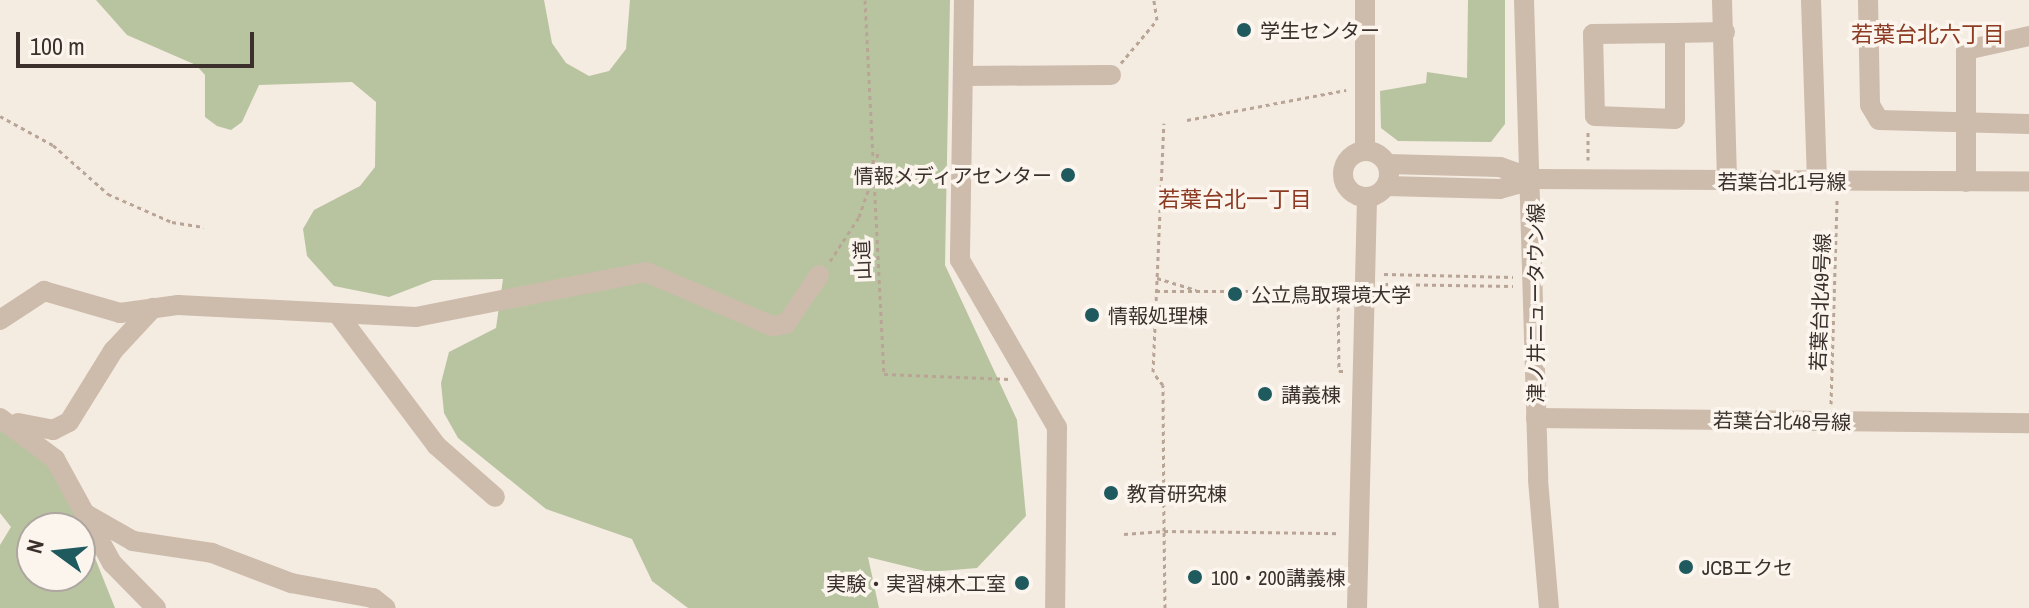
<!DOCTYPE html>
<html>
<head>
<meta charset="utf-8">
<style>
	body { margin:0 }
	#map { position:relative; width:2029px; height:608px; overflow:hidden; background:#f4ebe1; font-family:"Archivo Narrow","Noto Sans JP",sans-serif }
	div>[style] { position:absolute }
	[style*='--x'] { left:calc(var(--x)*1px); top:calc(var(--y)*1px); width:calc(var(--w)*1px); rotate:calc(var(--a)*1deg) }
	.green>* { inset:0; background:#b8c4a0 }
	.path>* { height:3px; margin-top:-1.5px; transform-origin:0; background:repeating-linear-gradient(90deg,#b9a596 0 4px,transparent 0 8px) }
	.minor>* { height:20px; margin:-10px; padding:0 10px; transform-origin:10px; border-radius:10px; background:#cdbbac }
	.minor>.ring { margin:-10px; padding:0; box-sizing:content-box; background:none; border:20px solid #cdbbac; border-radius:50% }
	.dots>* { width:22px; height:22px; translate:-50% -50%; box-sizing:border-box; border:4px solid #fbf5ee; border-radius:50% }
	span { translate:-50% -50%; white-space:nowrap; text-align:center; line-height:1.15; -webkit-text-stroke:7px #fbf5ee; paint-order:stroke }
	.poi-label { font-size:20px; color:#3b302b }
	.left { translate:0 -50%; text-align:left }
	.right { translate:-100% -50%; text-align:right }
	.street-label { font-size:20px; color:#3b302b }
	.neighbourhood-label { font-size:22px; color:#8c3b22 }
	.north { position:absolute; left:16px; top:512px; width:80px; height:80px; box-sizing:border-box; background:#fbf5ee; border:2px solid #aea6a0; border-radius:50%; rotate:285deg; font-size:22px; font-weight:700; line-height:32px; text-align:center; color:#3b302b }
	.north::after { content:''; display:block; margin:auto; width:28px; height:36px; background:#1f5a5e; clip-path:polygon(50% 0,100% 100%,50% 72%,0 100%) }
	.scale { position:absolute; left:16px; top:32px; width:238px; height:36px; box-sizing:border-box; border:4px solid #3b302b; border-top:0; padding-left:10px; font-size:24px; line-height:28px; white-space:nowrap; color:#3b302b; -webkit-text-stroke:6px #fbf5ee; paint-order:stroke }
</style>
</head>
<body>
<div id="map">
	<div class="green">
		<div style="clip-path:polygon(96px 0,544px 0,552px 43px,566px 63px,589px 76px,609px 71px,626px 49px,630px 0,950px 0,945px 265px,1017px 420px,1026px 516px,977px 568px,929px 572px,868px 557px,879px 608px,688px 608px,652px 581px,632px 539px,546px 509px,458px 438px,444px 413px,441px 383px,449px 352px,496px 328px,503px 279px,433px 280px,389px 297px,334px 286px,307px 256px,303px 229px,314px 210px,360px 186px,375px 167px,376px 102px,352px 82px,259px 85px,242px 122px,231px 130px,217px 126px,205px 117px,205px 75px,196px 65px,127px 35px)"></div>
		<div style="clip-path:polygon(1468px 0,1505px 0,1505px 124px,1491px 142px,1398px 141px,1381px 128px,1380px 91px,1426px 83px,1427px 72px,1467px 78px)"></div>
		<div style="clip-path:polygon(evenodd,0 427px,59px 468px,115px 608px,0 608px,0 545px,11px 527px,0 513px,0 427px,32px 528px,80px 528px,80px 576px,32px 576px,32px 528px)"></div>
	</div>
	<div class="path">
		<div style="--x:865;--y:0;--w:374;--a:87.1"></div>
		<div style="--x:884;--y:374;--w:126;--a:2.3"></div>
		<div style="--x:1121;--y:63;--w:56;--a:-50.1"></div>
		<div style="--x:1157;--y:20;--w:20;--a:-99"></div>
		<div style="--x:0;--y:116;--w:60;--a:28.7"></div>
		<div style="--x:53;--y:145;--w:74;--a:41.7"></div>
		<div style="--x:108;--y:194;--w:70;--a:23.6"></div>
		<div style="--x:172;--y:222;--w:32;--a:9"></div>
		<div style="--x:1187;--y:120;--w:162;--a:-10.7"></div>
		<div style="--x:1588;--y:160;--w:28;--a:-90"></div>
		<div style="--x:875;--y:165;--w:16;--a:-76"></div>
		<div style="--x:830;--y:261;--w:53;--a:-56.6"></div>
		<div style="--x:859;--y:217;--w:43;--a:-71.1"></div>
		<div style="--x:1384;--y:274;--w:129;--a:1.3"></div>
		<div style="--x:1157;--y:278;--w:41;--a:17.1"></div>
		<div style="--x:1384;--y:284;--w:129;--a:0.9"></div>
		<div style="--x:1156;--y:291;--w:182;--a:0"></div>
		<div style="--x:1338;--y:291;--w:80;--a:89.3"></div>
		<div style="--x:1339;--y:371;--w:8;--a:0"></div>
		<div style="--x:1831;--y:404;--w:204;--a:-88.3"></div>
		<div style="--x:1124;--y:534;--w:40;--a:-4.3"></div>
		<div style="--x:1164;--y:531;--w:146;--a:-90.4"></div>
		<div style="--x:1163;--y:385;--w:16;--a:-128"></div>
		<div style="--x:1153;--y:372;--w:249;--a:-87.5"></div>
		<div style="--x:1165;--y:608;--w:77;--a:-90.7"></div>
		<div style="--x:1164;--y:531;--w:176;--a:0.7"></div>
	</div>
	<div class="minor">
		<div style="--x:964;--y:0;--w:260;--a:90.9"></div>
		<div style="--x:960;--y:260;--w:193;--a:59.9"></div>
		<div style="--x:1057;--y:427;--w:181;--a:90.6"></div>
		<div style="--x:1365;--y:0;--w:151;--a:90"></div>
		<div style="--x:1524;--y:0;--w:480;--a:88.3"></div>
		<div style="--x:1538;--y:480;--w:128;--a:85.1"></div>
		<div style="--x:1722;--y:0;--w:180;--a:88.4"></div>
		<div style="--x:1811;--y:0;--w:181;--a:88.1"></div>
		<div style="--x:1868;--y:0;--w:105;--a:88.9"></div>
		<div style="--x:1870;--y:105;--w:17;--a:59"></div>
		<div style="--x:1879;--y:120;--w:150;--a:1.5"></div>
		<div style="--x:1675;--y:33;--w:86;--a:90"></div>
		<div style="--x:1675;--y:119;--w:80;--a:-177.9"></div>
		<div style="--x:1595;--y:116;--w:82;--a:-91.4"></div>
		<div style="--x:1593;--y:34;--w:82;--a:-0.7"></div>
		<div style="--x:1675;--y:33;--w:50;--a:-1.1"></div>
		<div style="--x:963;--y:76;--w:148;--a:-0.4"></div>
		<div class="ring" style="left:1343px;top:151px;width:26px;height:26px"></div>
		<div style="--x:1388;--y:164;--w:112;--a:1.5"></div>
		<div style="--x:1500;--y:167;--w:36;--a:19"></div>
		<div style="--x:1966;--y:182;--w:132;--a:-90"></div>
		<div style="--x:1966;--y:50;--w:65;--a:-12.5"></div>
		<div style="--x:1387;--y:186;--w:113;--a:1.5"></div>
		<div style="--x:1500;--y:189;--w:35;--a:-16"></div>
		<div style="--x:1534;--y:179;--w:495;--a:0.3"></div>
		<div style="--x:337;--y:313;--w:166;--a:53.1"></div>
		<div style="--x:437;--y:446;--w:77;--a:41.3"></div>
		<div style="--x:0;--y:320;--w:53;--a:-33.4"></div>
		<div style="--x:44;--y:291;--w:79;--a:16.1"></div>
		<div style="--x:120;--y:313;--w:59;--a:-7.9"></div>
		<div style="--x:178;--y:305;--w:238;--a:2.9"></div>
		<div style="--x:416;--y:317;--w:234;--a:-11.1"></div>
		<div style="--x:646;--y:272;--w:137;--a:23.2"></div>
		<div style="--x:772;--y:326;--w:14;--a:-8"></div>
		<div style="--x:786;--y:324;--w:59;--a:-56"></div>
		<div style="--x:0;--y:418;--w:69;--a:36.7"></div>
		<div style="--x:55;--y:459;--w:119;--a:61.3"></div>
		<div style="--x:112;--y:563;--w:63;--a:45.6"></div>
		<div style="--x:1536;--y:418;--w:493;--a:0.6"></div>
		<div style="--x:18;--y:423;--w:36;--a:11"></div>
		<div style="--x:53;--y:430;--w:18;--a:-27"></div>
		<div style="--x:69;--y:422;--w:84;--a:-58.2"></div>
		<div style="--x:113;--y:351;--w:59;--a:-47.1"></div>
		<div style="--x:84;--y:513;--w:56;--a:29.7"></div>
		<div style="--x:133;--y:541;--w:80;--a:8.6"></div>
		<div style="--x:212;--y:553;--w:85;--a:20.8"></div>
		<div style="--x:291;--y:583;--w:83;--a:10.4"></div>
		<div style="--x:373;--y:598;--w:16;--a:38"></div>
		<div style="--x:1357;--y:608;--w:410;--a:-88.6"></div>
	</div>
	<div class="dots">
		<div style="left:1244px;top:30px;background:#1f5a5e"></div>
		<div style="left:1068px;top:175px;background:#1f5a5e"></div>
		<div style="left:1235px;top:294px;background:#1f5a5e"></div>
		<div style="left:1092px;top:315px;background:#1f5a5e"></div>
		<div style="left:1265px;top:394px;background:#1f5a5e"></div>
		<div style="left:1111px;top:493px;background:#1f5a5e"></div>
		<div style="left:1686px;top:567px;background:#1f5a5e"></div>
		<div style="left:1195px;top:577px;background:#1f5a5e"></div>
		<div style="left:1022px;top:583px;background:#1f5a5e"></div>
	</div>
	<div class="poi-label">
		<span class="left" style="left:1260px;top:30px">学生センター</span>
		<span class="right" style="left:1052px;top:175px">情報メディアセンター</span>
		<span class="left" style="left:1251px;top:294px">公立鳥取環境大学</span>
		<span class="left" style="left:1108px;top:315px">情報処理棟</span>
		<span class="left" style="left:1281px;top:394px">講義棟</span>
		<span class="left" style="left:1127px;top:493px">教育研究棟</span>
		<span class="left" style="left:1702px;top:567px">JCBエクセ</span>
		<span class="left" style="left:1211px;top:577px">100・200講義棟</span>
		<span class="right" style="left:1006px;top:583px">実験・実習棟木工室</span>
	</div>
	<div class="street-label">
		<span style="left:1782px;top:181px">若葉台北1号線</span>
		<span style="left:862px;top:260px;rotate:-92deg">山道</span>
		<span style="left:1820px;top:302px;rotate:-88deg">若葉台北49号線</span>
		<span style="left:1535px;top:303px;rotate:-90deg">津ノ井ニュータウン線</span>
		<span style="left:1782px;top:421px;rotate:1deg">若葉台北48号線</span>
	</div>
	<div class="neighbourhood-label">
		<span style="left:1928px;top:35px">若葉台北六丁目</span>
		<span style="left:1235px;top:200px">若葉台北一丁目</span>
	</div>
	<div class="north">N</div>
	<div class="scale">100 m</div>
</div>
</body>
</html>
